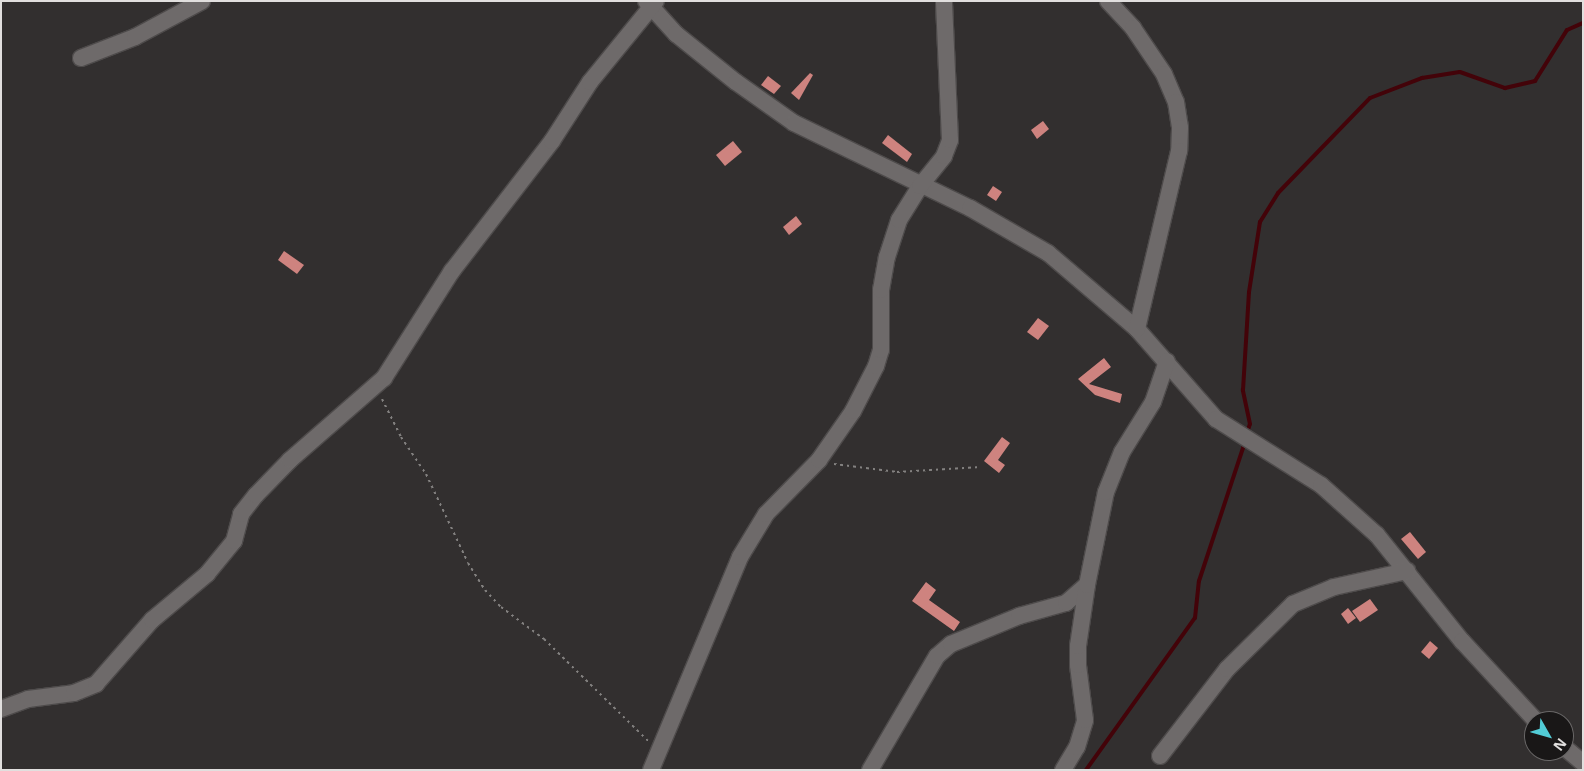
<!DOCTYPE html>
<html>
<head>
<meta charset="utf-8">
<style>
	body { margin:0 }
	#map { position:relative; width:1584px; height:771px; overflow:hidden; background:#322f2f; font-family:"Noto Sans",sans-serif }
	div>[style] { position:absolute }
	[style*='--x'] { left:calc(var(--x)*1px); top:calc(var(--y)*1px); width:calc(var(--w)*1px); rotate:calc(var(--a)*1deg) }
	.stream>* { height:4px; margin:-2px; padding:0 2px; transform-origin:2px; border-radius:2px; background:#430309 }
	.building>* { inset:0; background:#ce837f }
	.path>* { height:2px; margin-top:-1px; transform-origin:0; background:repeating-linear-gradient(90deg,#838180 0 2.5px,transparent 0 6.5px) }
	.roads { filter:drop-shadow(1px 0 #4e4b4b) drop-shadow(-1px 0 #4e4b4b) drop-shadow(0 1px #4e4b4b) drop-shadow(0 -1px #4e4b4b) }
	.minor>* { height:16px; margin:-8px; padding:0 8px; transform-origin:8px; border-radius:8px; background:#6e6a6a }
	span { translate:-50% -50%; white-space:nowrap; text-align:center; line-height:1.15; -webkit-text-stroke:5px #191717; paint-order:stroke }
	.frame { position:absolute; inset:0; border:2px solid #e1dfde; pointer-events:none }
	.north { position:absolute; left:1524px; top:711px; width:50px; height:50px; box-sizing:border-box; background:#191717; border:1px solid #696767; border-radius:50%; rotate:128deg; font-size:14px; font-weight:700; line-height:20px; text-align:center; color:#e1dfde }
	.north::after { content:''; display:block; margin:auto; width:18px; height:22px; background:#52ccd6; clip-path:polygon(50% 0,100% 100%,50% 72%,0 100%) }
</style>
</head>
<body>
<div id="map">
	<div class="stream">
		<div style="--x:1247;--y:433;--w:9;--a:-72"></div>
		<div style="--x:1250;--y:424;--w:35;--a:-102"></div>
		<div style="--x:1243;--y:390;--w:98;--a:-86.5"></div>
		<div style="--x:1249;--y:292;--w:71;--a:-81.1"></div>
		<div style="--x:1260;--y:222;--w:34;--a:-58"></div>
		<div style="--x:1278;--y:193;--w:132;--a:-45.9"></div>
		<div style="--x:1370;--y:98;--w:56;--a:-21"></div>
		<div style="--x:1422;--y:78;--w:38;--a:-9"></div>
		<div style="--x:1460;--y:72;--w:48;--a:19.6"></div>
		<div style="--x:1505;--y:88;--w:31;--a:-13"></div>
		<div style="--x:1535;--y:81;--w:60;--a:-57.9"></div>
		<div style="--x:1567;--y:30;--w:17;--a:-24"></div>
		<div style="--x:1086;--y:770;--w:187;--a:-54.4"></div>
		<div style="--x:1195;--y:618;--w:37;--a:-84"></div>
		<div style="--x:1199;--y:581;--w:146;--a:-71.7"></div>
	</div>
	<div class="building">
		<div style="clip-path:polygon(810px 73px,813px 75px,799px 100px,791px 93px)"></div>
		<div style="clip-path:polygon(768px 76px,781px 86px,774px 94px,761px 85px)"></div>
		<div style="clip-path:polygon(1043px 121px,1049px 129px,1037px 139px,1031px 130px)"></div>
		<div style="clip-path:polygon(888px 135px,912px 154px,907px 162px,882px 143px)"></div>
		<div style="clip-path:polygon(733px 141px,742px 152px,725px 166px,716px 155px)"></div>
		<div style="clip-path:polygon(993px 186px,1002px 192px,996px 201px,987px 195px)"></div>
		<div style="clip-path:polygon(796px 216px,802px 224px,789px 235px,783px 227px)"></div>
		<div style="clip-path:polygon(284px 251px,304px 265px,297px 274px,278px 260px)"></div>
		<div style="clip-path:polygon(1038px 318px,1049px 326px,1038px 340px,1027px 332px)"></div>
		<div style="clip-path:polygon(1104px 358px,1111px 367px,1089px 384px,1122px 394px,1120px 403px,1095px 395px,1078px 379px)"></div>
		<div style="clip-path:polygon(1002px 437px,1010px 443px,998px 460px,1005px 465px,999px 473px,984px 461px)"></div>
		<div style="clip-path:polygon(1410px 532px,1426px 552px,1418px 559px,1401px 539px)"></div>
		<div style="clip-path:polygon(926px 582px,936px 590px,929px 600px,960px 622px,954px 631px,912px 601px)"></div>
		<div style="clip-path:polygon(1370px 599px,1378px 610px,1360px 622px,1352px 611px)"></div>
		<div style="clip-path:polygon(1348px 608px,1356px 618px,1348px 624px,1341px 614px)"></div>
		<div style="clip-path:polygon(1430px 641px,1438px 648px,1429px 659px,1421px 652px)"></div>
	</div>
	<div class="path">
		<div style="--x:382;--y:399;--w:42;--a:63.4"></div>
		<div style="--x:401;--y:437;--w:45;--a:56"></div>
		<div style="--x:426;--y:474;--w:98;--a:64.7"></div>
		<div style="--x:468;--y:563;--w:32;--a:58"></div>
		<div style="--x:485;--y:590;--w:23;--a:47"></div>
		<div style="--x:501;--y:607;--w:54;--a:36.7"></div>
		<div style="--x:544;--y:639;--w:146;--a:44.4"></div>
		<div style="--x:834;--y:464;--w:64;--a:7.2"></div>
		<div style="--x:897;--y:472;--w:84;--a:-3.4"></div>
	</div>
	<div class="roads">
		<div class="minor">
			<div style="--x:646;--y:1;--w:45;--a:47.7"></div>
			<div style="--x:676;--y:34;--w:77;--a:38.7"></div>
			<div style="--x:736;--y:82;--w:71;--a:35.3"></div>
			<div style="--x:794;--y:123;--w:195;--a:25.8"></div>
			<div style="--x:970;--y:208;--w:90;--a:30"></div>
			<div style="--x:1048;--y:253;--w:117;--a:40.5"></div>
			<div style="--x:1137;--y:329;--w:120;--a:48.7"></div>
			<div style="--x:1216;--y:419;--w:124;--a:32.2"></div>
			<div style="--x:1321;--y:485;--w:75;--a:41.8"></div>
			<div style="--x:1377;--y:535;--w:136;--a:51.3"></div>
			<div style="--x:1462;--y:641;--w:109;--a:47.2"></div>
			<div style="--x:1108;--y:1;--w:37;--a:47"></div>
			<div style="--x:1133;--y:28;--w:55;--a:56"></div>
			<div style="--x:1164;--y:74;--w:30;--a:67"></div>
			<div style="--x:1176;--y:102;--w:26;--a:81"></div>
			<div style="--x:1180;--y:128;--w:23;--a:92"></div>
			<div style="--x:1179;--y:151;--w:183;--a:103.3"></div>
			<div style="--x:81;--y:58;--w:58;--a:-21.3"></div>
			<div style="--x:135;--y:37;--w:76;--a:-28.2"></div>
			<div style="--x:1;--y:709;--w:29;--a:-20"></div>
			<div style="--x:28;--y:699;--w:46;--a:-7.4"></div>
			<div style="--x:74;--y:693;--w:24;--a:-22"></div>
			<div style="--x:96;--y:684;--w:85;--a:-48.8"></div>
			<div style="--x:152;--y:620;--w:72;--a:-39.9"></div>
			<div style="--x:207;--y:574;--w:43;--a:-50.7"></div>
			<div style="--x:234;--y:541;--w:28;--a:-75"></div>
			<div style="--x:241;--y:514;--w:24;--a:-52"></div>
			<div style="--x:256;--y:495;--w:49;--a:-45.8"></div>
			<div style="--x:290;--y:460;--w:125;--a:-41.1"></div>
			<div style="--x:384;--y:378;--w:127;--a:-57.6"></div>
			<div style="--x:452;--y:271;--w:164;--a:-52.4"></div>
			<div style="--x:552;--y:141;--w:70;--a:-57.2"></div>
			<div style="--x:590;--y:82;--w:104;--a:-50.8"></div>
			<div style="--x:1564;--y:747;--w:25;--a:40"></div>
			<div style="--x:1160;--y:756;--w:110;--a:-52.4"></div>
			<div style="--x:1227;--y:669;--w:93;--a:-44.6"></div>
			<div style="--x:1293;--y:604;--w:44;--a:-22.5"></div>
			<div style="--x:1334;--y:587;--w:75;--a:-12.4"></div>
			<div style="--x:651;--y:770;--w:231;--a:-67.3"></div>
			<div style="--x:740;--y:557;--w:50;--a:-58.8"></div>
			<div style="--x:766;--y:514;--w:76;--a:-45.5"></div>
			<div style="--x:819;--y:460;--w:60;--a:-55.2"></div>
			<div style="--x:853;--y:411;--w:51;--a:-62.9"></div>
			<div style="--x:876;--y:366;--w:17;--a:-73"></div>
			<div style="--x:881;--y:350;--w:60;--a:-90"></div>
			<div style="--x:881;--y:290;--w:34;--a:-80"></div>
			<div style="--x:887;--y:257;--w:39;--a:-72"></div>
			<div style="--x:899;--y:220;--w:40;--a:-58"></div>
			<div style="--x:920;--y:186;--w:38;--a:-51"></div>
			<div style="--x:944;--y:156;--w:17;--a:-69"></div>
			<div style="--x:950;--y:140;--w:139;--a:-92.5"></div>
			<div style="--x:870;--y:770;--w:132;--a:-59.6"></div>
			<div style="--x:937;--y:656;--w:18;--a:-41"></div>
			<div style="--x:951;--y:644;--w:74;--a:-22.4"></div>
			<div style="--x:1019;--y:616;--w:49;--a:-15.5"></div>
			<div style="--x:1066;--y:603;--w:28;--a:-41"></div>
			<div style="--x:1063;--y:770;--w:27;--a:-59"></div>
			<div style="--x:1077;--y:747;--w:28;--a:-73"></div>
			<div style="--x:1085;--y:720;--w:55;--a:-97.3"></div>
			<div style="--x:1078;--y:665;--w:19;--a:-90"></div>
			<div style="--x:1078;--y:646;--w:62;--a:-81.6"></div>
			<div style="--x:1087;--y:585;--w:95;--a:-78.5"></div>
			<div style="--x:1106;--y:492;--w:43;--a:-68.2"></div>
			<div style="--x:1122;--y:452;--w:59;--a:-58.2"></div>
			<div style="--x:1153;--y:402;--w:43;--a:-71.1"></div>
		</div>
	</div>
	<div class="frame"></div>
	<div class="north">N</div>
</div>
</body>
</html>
